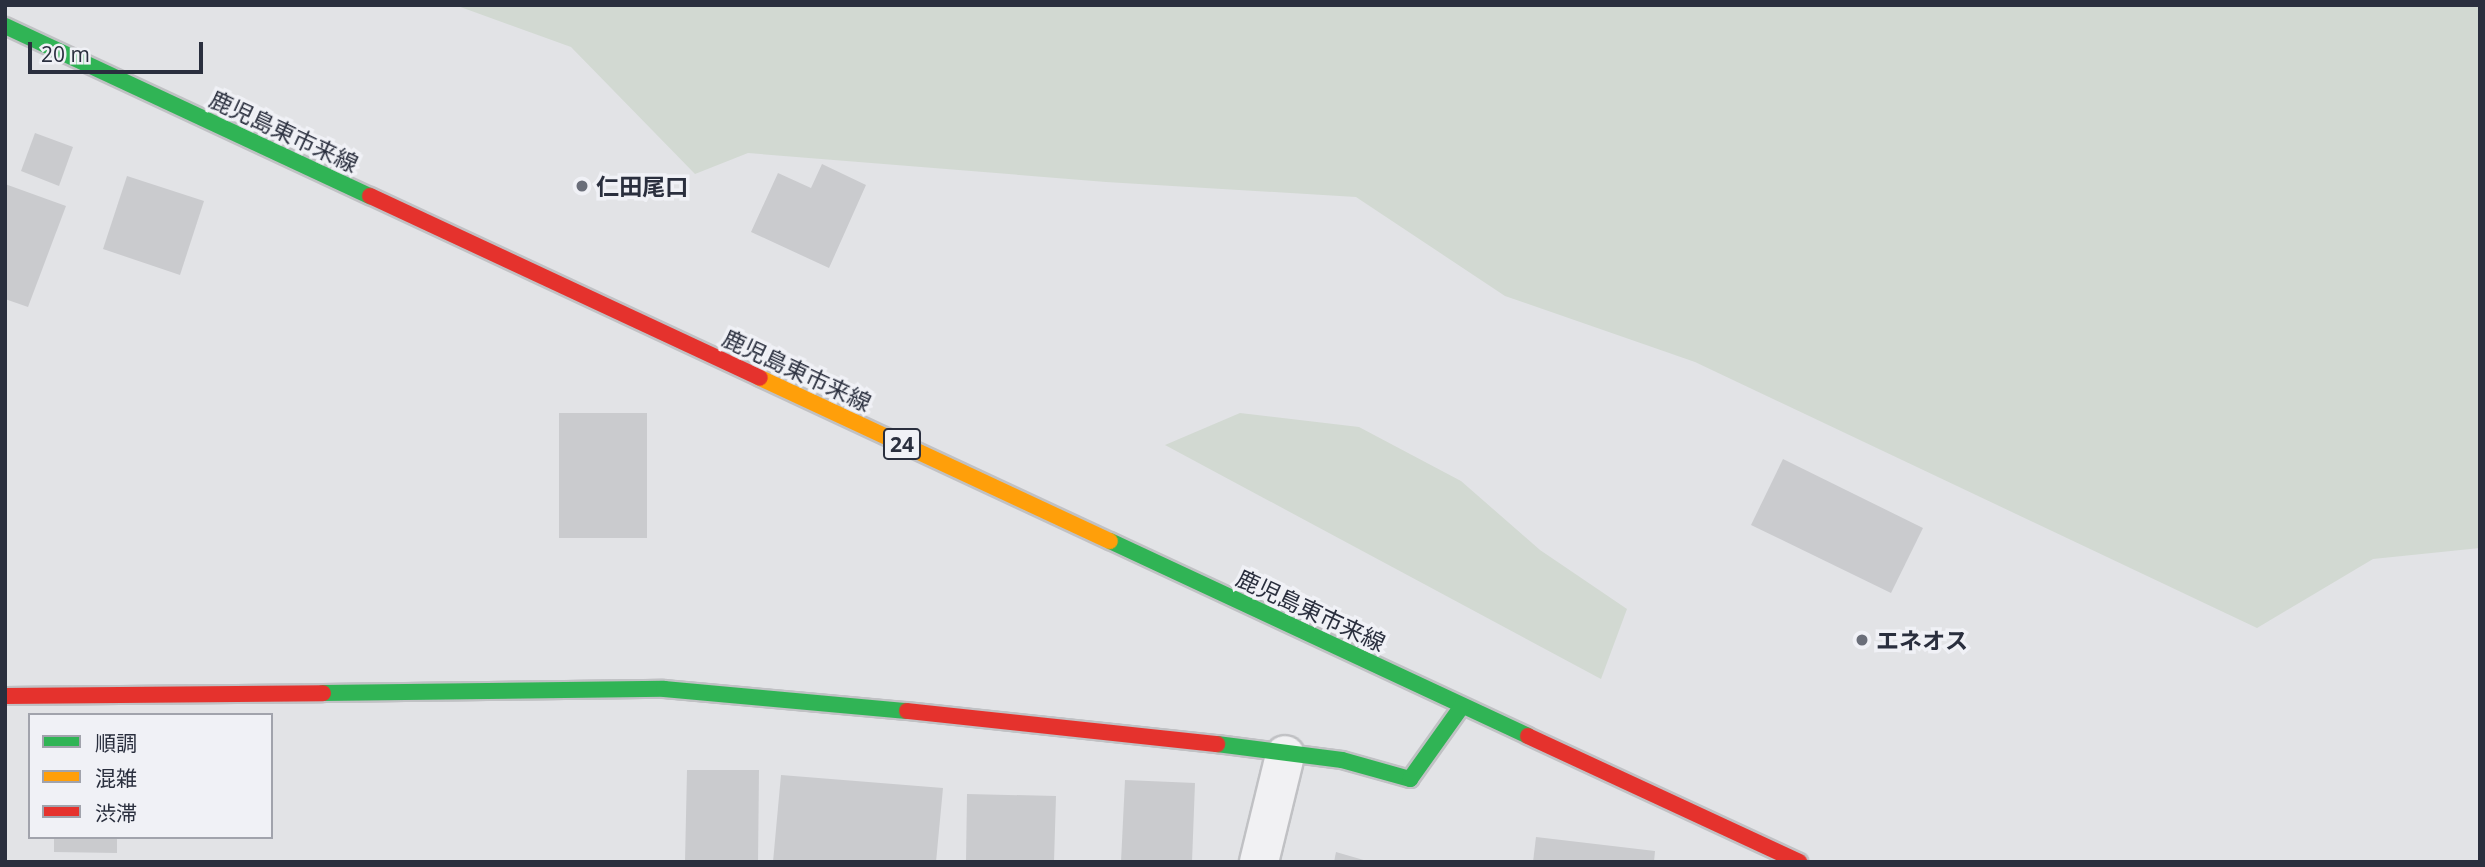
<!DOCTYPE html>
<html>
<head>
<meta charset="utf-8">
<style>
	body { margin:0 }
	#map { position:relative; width:2485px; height:867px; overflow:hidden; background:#e2e3e6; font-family:"Open Sans","Noto Sans JP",sans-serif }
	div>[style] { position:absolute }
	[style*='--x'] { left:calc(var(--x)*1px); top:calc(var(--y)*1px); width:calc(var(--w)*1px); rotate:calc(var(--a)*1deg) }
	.green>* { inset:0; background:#d2d9d2 }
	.building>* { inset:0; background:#cacbce }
	.roads { filter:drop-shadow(2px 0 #c0c1c4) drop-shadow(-2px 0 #c0c1c4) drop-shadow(0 2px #c0c1c4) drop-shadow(0 -2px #c0c1c4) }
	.street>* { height:38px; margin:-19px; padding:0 19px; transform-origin:19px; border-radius:19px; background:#f1f1f3 }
	.fast>* { height:16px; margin:-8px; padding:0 8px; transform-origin:8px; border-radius:8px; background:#30b455 }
	.slow>* { height:16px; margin:-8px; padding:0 8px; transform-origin:8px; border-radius:8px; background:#ff9f0a }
	.jam>* { height:16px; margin:-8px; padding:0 8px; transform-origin:8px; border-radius:8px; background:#e5322d }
	.dots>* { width:19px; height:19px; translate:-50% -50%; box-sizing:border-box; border:4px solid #f0f1f6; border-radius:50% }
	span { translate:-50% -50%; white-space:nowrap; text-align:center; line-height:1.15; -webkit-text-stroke:7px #f0f1f6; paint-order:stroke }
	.shield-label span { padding:2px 5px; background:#f0f1f6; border:2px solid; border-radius:5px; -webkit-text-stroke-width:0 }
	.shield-label { font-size:21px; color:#2a2f3e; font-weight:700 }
	.street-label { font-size:23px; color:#2a2f3e }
	.poi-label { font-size:23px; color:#2a2f3e; font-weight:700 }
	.left { translate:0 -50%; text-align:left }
	.frame { position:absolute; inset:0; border:7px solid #2a2f3e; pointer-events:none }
	.legend { position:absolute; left:28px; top:713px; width:245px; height:126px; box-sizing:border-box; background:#f0f1f6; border:2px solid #a1a3ac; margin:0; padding:9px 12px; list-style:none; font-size:21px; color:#2a2f3e }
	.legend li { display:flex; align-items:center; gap:14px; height:35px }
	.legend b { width:35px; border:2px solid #a1a3ac }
	.scale { position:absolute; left:28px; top:42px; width:175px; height:32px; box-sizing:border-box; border:4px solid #2a2f3e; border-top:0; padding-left:9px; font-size:21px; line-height:24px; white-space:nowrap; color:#2a2f3e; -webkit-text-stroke:5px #f0f1f6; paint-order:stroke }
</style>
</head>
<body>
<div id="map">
	<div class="green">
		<div style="clip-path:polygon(455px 5px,2480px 5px,2480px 548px,2373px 559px,2257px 628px,1695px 362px,1505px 296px,1356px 197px,1106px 182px,748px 153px,695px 174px,571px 47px)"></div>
		<div style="clip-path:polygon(1240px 413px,1359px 427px,1461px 481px,1540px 550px,1627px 609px,1601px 679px,1165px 445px)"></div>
	</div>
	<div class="building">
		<div style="clip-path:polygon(35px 133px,73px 147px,59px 186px,21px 171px)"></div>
		<div style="clip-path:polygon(822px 164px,866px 185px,829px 268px,751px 232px,778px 173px,811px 188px)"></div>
		<div style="clip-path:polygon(127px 176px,204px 201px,180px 275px,103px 249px)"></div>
		<div style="clip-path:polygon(5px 184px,66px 206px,28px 307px,5px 299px)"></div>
		<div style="clip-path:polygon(559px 413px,647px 413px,647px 538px,559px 538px)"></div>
		<div style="clip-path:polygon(1783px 459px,1923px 528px,1891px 593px,1751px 525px)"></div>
		<div style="clip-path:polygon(687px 770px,759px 770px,758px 862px,685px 862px)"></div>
		<div style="clip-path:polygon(781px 775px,943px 788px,936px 862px,773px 862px)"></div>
		<div style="clip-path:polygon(1125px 780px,1195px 783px,1192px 862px,1121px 862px)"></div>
		<div style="clip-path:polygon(967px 794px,1056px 796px,1054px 862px,966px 862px)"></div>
		<div style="clip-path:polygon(54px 837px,117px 837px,117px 853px,54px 852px)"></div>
		<div style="clip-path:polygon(1536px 837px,1655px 851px,1654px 862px,1533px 862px)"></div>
		<div style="clip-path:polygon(1336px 852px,1367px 861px,1367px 862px,1334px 862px)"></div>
	</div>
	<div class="roads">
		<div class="street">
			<div style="--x:1259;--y:862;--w:110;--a:-76.3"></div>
		</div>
		<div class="fast">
			<div style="--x:5;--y:26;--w:403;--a:25"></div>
			<div style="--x:1110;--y:541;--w:461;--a:25"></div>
			<div style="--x:323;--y:693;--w:341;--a:-0.7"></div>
			<div style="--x:664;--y:689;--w:244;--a:5.2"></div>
			<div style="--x:1217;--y:744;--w:126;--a:7.3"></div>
			<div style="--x:1342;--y:760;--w:71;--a:15.6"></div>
			<div style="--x:1410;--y:779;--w:90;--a:-54.5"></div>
		</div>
		<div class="slow">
			<div style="--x:760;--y:378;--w:386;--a:25"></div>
		</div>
		<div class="jam">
			<div style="--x:370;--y:196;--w:430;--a:25"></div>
			<div style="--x:5;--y:696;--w:318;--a:-0.5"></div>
			<div style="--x:907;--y:711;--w:312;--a:6.1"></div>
			<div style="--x:1528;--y:736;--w:299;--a:24.9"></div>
		</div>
	</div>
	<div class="dots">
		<div style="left:582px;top:186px;background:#6a6e79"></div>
		<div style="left:1862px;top:640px;background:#6a6e79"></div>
	</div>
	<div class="shield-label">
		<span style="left:902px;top:444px">24</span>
	</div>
	<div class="street-label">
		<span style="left:284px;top:131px;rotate:25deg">鹿児島東市来線</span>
		<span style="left:797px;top:370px;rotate:25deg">鹿児島東市来線</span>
		<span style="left:1311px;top:610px;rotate:25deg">鹿児島東市来線</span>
	</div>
	<div class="poi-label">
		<span class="left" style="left:596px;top:186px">仁田尾口</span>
		<span class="left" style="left:1876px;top:640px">エネオス</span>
	</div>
	<div class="frame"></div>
	<ul class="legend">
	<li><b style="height:9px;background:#30b455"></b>順調</li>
	<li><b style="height:9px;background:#ff9f0a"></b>混雑</li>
	<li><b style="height:9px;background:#e5322d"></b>渋滞</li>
	</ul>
	<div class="scale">20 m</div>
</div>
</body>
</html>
